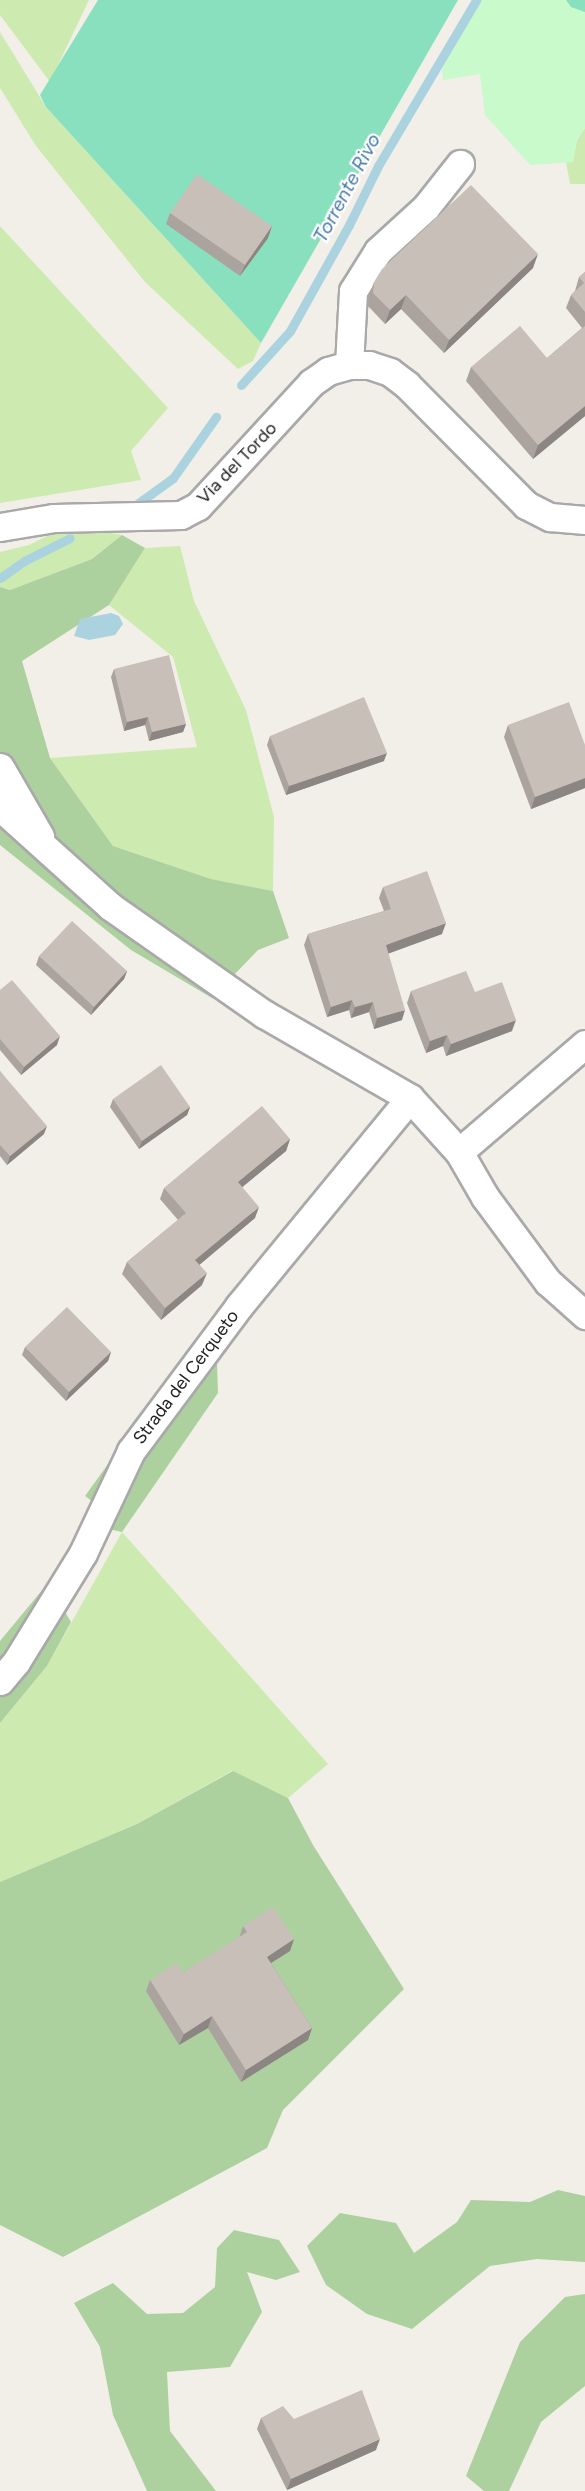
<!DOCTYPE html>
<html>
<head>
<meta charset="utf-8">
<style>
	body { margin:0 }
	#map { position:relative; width:585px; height:2491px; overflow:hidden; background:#f2efe9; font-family:Figtree,sans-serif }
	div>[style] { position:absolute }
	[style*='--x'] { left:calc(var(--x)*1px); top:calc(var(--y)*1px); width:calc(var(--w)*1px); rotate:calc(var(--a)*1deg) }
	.grass>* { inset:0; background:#cdebb0 }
	.forest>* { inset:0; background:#add19e }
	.park>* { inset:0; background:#c8facc }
	.pitch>* { inset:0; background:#88e0be }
	.water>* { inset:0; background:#aad3df }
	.stream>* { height:9px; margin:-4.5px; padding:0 4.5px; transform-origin:4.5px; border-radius:4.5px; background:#aad3df }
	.roads { filter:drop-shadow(2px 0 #a9a9a9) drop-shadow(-2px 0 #a9a9a9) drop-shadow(0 2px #a9a9a9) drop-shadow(0 -2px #a9a9a9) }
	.minor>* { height:27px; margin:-13.5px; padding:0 13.5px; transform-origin:13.5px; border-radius:13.5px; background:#fff }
	.wall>* { inset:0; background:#aba49e }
	.shaded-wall>* { inset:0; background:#8b8681 }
	.building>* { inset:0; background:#c7bfb8 }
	span { translate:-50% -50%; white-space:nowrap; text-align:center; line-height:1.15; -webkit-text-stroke:4.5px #fff; paint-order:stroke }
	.street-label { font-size:18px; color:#222 }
	.water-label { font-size:20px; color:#4a7aab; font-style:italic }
</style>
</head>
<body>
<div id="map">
	<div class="grass">
		<div style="clip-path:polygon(0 0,89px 0,50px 82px,0 15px)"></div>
		<div style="clip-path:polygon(0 32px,46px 107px,261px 343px,253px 361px,238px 369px,145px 282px,36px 146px,0 88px)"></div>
		<div style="clip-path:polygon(585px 128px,585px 184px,570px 184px,566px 162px,573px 161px,577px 140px)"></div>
		<div style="clip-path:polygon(0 226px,168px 408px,131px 451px,141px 480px,0 503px)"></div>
		<div style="clip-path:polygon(69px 525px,122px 535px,92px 559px,10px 590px,0 587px,0 552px,29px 545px)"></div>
		<div style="clip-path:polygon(180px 546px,194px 601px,246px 710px,274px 817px,273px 891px,211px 879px,113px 846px,50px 758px,197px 747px,173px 657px,109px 605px,145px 548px)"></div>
		<div style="clip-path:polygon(122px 1532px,328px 1764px,288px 1798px,232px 1771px,137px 1824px,0 1882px,0 1723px,47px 1666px)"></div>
	</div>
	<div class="forest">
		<div style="clip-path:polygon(122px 535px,145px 548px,109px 605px,22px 661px,50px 758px,113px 846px,211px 879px,273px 891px,289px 938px,258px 950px,212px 998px,131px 950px,0 845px,0 587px,10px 590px,92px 559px)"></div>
		<div style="clip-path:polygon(185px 1357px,217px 1363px,218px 1393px,122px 1532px,86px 1524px,96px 1504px,85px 1496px)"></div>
		<div style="clip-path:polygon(48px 1583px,71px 1622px,47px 1666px,0 1723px,0 1641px)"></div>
		<div style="clip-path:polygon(233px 1771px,288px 1798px,313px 1845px,404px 1989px,283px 2110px,267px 2148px,63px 2257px,0 2225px,0 1882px,137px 1824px)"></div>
		<div style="clip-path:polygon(558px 2190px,585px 2196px,585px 2262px,537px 2259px,490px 2266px,412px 2329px,367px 2314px,326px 2285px,307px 2246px,340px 2213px,396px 2223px,414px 2253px,457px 2222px,471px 2200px,530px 2202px)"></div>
		<div style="clip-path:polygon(234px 2230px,279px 2240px,300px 2272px,276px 2280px,247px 2272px,262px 2312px,230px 2367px,167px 2372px,170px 2431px,216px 2491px,147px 2491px,113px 2415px,100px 2347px,74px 2303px,113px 2283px,147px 2314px,183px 2313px,215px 2287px,217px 2248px)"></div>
		<div style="clip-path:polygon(585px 2294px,585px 2386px,541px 2422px,509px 2491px,484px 2491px,466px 2476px,520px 2342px,565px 2297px)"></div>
	</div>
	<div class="park">
		<div style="clip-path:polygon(481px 0,585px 0,585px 128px,577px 140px,573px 162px,530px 165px,485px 115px,480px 74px,443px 80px,442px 68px)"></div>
	</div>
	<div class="pitch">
		<div style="clip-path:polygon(98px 0,458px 0,261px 343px,46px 107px,40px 95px)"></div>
		<div style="clip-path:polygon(566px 0,585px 0,585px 12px,571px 7px)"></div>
	</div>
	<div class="water">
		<div style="clip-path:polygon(111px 613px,119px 616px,123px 624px,115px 635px,89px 640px,74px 636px,80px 619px)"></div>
	</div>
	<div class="stream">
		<div style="--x:241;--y:385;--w:73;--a:-47.8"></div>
		<div style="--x:290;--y:331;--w:121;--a:-60.9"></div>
		<div style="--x:349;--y:225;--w:66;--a:-63.8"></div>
		<div style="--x:378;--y:166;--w:193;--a:-59.4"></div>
		<div style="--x:133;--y:507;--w:49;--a:-35.9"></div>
		<div style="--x:173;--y:478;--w:75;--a:-54.8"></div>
		<div style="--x:0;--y:578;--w:29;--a:-35"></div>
		<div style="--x:24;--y:561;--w:51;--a:-26.6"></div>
	</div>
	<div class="roads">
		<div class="minor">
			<div style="--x:349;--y:365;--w:74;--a:-86.9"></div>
			<div style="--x:353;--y:291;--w:47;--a:-58"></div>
			<div style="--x:378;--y:251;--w:65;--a:-42.5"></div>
			<div style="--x:426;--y:207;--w:55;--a:-51.7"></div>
			<div style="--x:0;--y:527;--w:55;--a:-9.5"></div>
			<div style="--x:54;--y:518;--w:127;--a:-1.4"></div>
			<div style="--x:181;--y:515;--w:19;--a:-28"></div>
			<div style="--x:198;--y:506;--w:167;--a:-47.4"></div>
			<div style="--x:311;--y:383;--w:21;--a:-35"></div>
			<div style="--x:328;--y:371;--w:22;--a:-16"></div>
			<div style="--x:349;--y:365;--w:20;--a:0"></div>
			<div style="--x:369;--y:365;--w:22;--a:18"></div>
			<div style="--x:390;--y:372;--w:21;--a:37"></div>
			<div style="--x:407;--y:385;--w:169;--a:45.2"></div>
			<div style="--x:526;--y:505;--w:27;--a:27"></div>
			<div style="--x:550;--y:517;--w:35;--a:5"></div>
			<div style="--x:0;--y:767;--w:80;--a:59.9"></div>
			<div style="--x:0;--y:807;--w:149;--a:42"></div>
			<div style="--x:111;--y:907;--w:187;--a:35"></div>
			<div style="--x:264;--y:1014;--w:168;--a:29.9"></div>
			<div style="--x:410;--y:1098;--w:73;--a:47.8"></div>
			<div style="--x:459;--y:1152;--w:52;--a:60"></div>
			<div style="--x:485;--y:1197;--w:106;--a:53.5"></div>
			<div style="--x:548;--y:1282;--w:50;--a:41.7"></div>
			<div style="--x:459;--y:1152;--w:166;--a:-40.6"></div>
			<div style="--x:0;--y:1681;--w:25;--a:-50"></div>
			<div style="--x:16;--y:1662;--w:128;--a:-58.4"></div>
			<div style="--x:83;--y:1553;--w:113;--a:-64.8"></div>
			<div style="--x:131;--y:1451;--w:181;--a:-53.3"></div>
			<div style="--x:239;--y:1306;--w:269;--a:-50.6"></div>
		</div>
	</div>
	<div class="wall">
		<div style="clip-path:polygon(170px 213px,272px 226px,268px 238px,240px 276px,166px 224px)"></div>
		<div style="clip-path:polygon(533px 268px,444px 353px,401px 309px,385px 324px,368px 306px,369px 296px,374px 282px)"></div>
		<div style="clip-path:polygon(585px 272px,585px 416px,533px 459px,466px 381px,471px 367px,547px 358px,582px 328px,566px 308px,571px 295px,575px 291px,579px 277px)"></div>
		<div style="clip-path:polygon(114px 669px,186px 724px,183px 732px,149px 741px,145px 725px,124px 731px,111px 677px)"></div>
		<div style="clip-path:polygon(508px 725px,585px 745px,585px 788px,531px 809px,504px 737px)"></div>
		<div style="clip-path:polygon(270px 736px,384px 761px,286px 795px,267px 745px)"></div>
		<div style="clip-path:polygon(383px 887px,442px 934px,388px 953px,402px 1020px,374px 1029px,369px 1012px,351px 1018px,349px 1010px,327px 1017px,304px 945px,308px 934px,384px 911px,379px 898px)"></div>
		<div style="clip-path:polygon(39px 956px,127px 971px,124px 979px,91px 1015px,36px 965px)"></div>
		<div style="clip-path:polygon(0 990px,57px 1045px,21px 1075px,0 1050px)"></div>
		<div style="clip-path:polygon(411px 991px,475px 992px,512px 1031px,446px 1056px,443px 1046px,426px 1053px,407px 1003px)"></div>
		<div style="clip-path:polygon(0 1071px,44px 1134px,7px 1165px,0 1156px)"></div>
		<div style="clip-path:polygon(113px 1099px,190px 1107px,187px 1115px,139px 1149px,110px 1107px)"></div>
		<div style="clip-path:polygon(290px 1139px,286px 1151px,242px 1187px,255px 1218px,199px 1265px,202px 1285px,161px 1320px,122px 1274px,127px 1262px,178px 1220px,160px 1199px,164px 1188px)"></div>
		<div style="clip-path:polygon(25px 1347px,111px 1352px,108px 1361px,66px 1401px,22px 1355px)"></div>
		<div style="clip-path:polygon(243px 1926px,294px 1939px,290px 1951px,271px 1963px,312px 2028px,308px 2040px,241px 2082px,208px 2028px,179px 2045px,146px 1991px,150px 1980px,182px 1973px,239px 1938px)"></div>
		<div style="clip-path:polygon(261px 2418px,294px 2419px,376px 2450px,287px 2490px,257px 2429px)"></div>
	</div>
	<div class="shaded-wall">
		<div style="clip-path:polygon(272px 226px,268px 238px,240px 276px,245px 265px)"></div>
		<div style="clip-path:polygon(538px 254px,533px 268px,444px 353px,449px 340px)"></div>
		<div style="clip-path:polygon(406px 295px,401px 309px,385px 324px,390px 310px)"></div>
		<div style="clip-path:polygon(585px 406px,585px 416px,533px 459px,538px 445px)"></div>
		<div style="clip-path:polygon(148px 717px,145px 725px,124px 731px,127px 722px)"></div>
		<div style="clip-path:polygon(186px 724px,183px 732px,149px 741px,152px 732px)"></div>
		<div style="clip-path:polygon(387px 753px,384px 761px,286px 795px,289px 786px)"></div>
		<div style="clip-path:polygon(585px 778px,585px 788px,531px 809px,535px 797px)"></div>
		<div style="clip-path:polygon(446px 923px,442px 934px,382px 956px,386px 945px)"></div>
		<div style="clip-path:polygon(127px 971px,124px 979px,91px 1015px,94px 1007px)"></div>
		<div style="clip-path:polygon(352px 1000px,349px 1010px,327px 1017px,331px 1007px)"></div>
		<div style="clip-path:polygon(373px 1002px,369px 1012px,351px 1018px,355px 1007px)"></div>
		<div style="clip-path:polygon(405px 1010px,402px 1020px,374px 1029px,377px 1018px)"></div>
		<div style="clip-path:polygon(516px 1020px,512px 1031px,446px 1056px,451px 1044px)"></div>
		<div style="clip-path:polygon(447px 1035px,443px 1046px,426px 1053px,430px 1041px)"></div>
		<div style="clip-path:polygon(60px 1036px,57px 1045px,21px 1075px,24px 1067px)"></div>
		<div style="clip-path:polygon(190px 1107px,187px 1115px,139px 1149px,142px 1141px)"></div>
		<div style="clip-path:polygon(47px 1126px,44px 1134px,7px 1165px,10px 1156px)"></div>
		<div style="clip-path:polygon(290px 1139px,286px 1151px,234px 1194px,238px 1182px)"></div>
		<div style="clip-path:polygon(259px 1207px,255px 1218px,191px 1272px,195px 1260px)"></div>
		<div style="clip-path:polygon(207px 1273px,202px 1285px,161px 1320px,165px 1308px)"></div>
		<div style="clip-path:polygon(111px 1352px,108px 1361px,66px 1401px,69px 1392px)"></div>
		<div style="clip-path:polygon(294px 1939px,290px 1951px,263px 1968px,267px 1957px)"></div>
		<div style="clip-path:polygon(212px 2016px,208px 2028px,179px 2045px,184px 2034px)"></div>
		<div style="clip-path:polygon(312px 2028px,308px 2040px,241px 2082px,246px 2070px)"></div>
		<div style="clip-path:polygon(380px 2439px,376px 2450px,287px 2490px,291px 2479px)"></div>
	</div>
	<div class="building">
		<div style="clip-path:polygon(197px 174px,272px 226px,245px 265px,170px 213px)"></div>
		<div style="clip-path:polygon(471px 185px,538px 254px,449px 340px,406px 295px,390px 310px,373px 293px,374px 282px,382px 269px)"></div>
		<div style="clip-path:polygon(585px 272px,585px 312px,571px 295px,584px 283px,579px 277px)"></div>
		<div style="clip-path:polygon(520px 326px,547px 358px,585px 326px,585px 406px,538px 445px,471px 367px)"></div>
		<div style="clip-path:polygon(169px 655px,186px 724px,152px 732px,148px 717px,127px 722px,114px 669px)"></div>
		<div style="clip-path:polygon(364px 697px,387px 753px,289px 786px,270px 736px)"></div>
		<div style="clip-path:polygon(569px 702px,585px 745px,585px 778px,535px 797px,508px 725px)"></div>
		<div style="clip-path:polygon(427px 871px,446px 923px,386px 945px,405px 1010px,377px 1018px,373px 1002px,355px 1007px,352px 1000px,331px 1007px,308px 934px,391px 909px,383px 887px)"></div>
		<div style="clip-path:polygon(72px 921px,127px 971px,94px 1007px,39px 956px)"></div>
		<div style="clip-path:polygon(466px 971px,475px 992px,502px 982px,516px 1020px,451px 1044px,447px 1035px,430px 1041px,411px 991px)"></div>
		<div style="clip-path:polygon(12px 980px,60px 1036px,24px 1067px,0 1039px,0 990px)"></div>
		<div style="clip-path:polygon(161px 1065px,190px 1107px,142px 1141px,113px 1099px)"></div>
		<div style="clip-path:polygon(0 1071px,47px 1126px,10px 1156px,0 1145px)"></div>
		<div style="clip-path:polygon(262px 1106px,290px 1139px,238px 1182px,259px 1207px,195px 1260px,207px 1273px,165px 1308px,127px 1262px,186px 1213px,164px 1188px)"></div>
		<div style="clip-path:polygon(67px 1307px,111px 1352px,69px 1392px,25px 1347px)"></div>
		<div style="clip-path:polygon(273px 1907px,294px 1939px,267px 1957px,312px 2028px,246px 2070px,212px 2016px,184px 2034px,150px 1980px,177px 1963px,182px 1973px,247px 1932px,243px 1926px)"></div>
		<div style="clip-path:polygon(362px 2390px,380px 2439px,291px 2479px,261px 2418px,283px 2406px,294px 2419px)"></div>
	</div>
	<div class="street-label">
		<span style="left:237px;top:463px;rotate:-46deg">Via del Tordo</span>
		<span style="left:186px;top:1377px;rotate:-53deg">Strada del Cerqueto</span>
	</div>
	<div class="water-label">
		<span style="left:347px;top:188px;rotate:-62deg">Torrente Rivo</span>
	</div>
</div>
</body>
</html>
